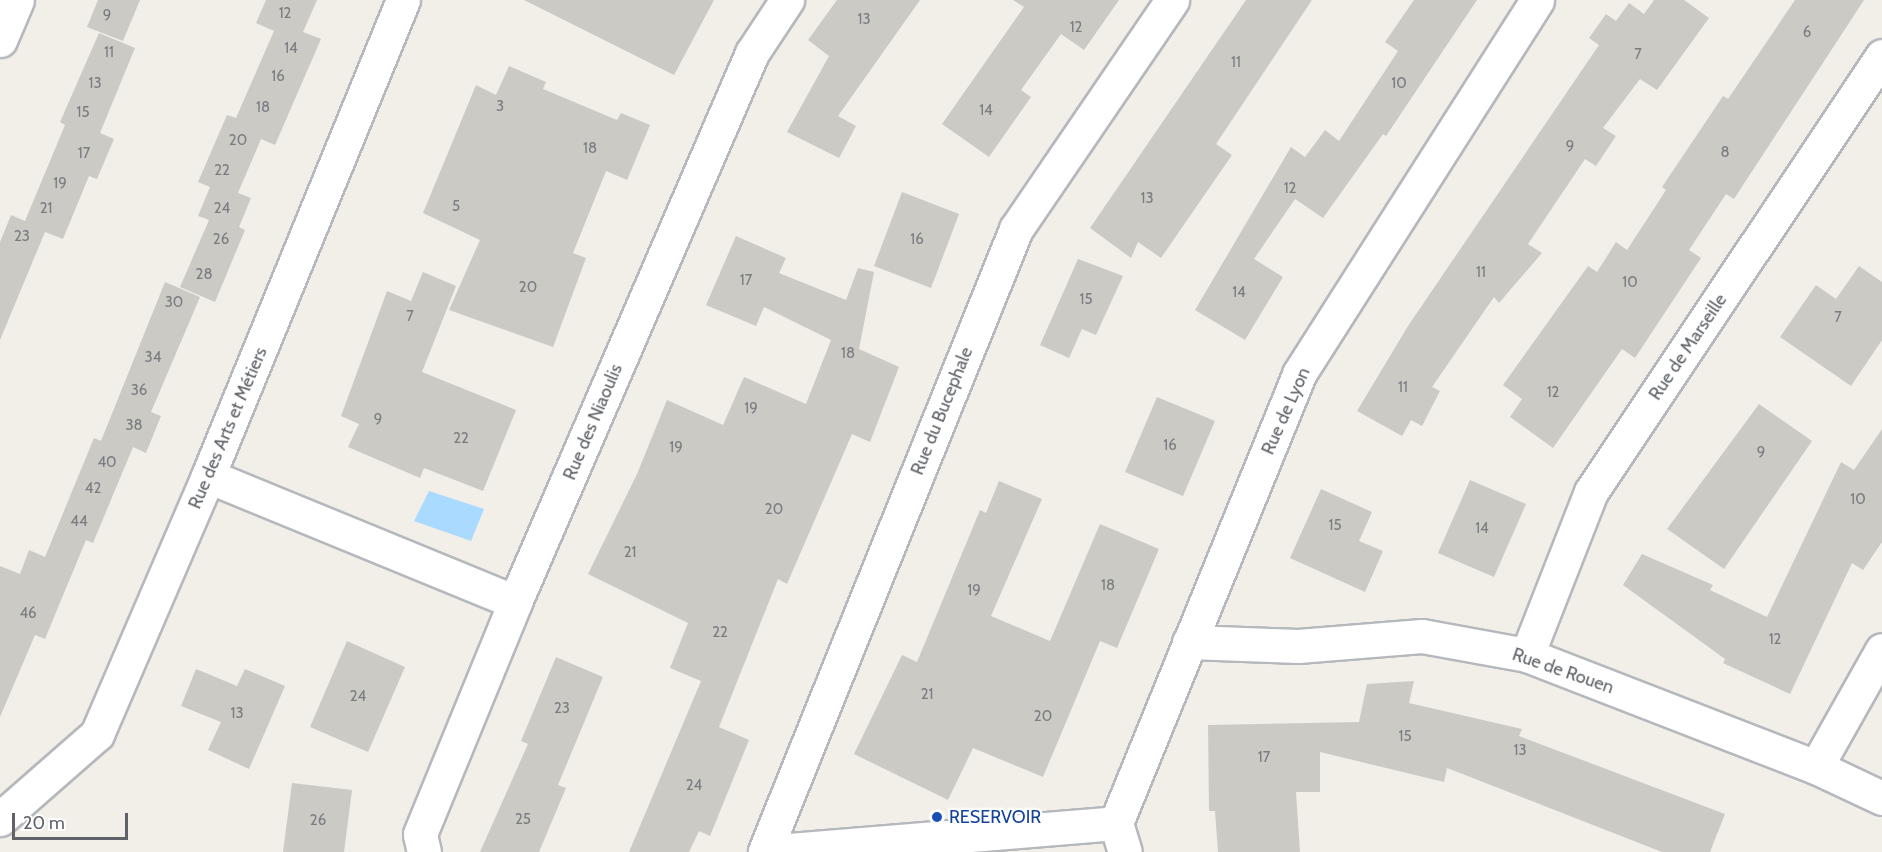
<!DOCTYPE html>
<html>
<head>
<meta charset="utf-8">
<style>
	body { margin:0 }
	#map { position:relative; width:1882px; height:852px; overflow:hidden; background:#f1efe8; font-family:Cabin,sans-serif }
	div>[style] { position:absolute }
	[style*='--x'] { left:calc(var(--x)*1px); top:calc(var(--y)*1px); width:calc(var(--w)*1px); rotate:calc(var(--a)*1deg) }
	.water>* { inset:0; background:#aadaff }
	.building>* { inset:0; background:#cccac5 }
	.roads { filter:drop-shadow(2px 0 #b5b8bc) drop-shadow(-2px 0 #b5b8bc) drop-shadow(0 2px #b5b8bc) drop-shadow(0 -2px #b5b8bc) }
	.minor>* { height:33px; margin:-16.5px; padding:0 16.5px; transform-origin:16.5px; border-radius:16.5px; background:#fff }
	.dots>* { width:16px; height:16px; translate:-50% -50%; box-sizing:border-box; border:3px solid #fff; border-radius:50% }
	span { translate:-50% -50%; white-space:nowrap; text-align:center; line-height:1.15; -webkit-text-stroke:4.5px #fff; paint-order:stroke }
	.number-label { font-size:15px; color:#7a7d7f }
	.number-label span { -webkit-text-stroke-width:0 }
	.street-label { font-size:18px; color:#5f6368 }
	.transit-label { font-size:18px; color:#164399 }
	.left { translate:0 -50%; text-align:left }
	.scale { position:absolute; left:12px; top:813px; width:116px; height:27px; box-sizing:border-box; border:3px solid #5f6368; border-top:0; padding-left:8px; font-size:18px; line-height:21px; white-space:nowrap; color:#5f6368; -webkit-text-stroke:4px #fff; paint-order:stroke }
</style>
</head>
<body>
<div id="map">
	<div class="water">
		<div style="clip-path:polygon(429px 491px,484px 509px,471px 541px,414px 521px)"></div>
	</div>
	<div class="building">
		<div style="clip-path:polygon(98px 0,140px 0,123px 41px,87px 27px)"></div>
		<div style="clip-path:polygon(266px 0,317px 0,303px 32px,321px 39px,275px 145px,261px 139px,238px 193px,251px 198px,239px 227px,245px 230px,215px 302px,180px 287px,209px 220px,198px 216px,210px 187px,198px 182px,227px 115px,236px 118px,274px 31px,256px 23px)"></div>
		<div style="clip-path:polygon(524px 0,714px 0,674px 75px)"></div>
		<div style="clip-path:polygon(837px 0,920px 0,838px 116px,856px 126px,839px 158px,787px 132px,829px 56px,808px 40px)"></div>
		<div style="clip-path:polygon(1013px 0,1119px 0,1084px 50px,1061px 34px,1021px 90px,1031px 97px,989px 157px,942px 124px,1024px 7px)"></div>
		<div style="clip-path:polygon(1246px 0,1312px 0,1216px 144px,1232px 155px,1161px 258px,1138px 242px,1131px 258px,1090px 228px)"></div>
		<div style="clip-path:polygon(1414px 0,1477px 0,1386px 136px,1383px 134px,1323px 218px,1295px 199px,1254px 259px,1283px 277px,1245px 340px,1195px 310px,1291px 147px,1305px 157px,1325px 130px,1339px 141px,1398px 51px,1385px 42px)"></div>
		<div style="clip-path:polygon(1654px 0,1684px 0,1709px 18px,1657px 90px,1640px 79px,1603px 128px,1616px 136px,1596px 166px,1585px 159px,1528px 244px,1542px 253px,1499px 303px,1494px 297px,1432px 387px,1440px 391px,1422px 426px,1411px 420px,1402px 436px,1357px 411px,1408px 326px,1599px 45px,1589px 38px,1606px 14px,1616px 21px,1629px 3px,1644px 14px)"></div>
		<div style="clip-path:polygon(1795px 0,1864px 0,1734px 199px,1726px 194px,1689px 250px,1701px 258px,1635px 358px,1622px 349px,1553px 448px,1510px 417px,1522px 399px,1503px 385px,1588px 266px,1597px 272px,1616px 242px,1627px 250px,1666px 190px,1662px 187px,1723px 96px,1728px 99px)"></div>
		<div style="clip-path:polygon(99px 33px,135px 48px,100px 133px,114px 139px,97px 179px,89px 176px,63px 239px,45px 232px,0 340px,0 242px,11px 215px,25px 221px,65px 125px,60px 122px)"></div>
		<div style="clip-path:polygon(509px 66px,546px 82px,543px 89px,617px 120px,621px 113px,650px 125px,627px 180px,606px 171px,573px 253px,586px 258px,553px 347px,449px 310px,480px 240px,423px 213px,476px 85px,496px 95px)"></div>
		<div style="clip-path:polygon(902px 192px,959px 214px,931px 288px,874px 266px)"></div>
		<div style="clip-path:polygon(736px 236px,786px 258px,779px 273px,846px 300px,858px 268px,874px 272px,859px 349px,899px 367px,870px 442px,852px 434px,787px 584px,778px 579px,719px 727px,749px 740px,710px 836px,699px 831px,689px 852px,629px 852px,701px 681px,670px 668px,688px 623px,588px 574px,637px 474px,667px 400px,723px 425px,744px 377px,806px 404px,831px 340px,764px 307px,756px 326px,706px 305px)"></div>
		<div style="clip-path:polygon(1078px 259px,1123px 276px,1096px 335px,1082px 329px,1069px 358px,1040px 345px)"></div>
		<div style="clip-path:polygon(1859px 266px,1882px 282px,1882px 340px,1851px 386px,1780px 337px,1816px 285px,1836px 299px)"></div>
		<div style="clip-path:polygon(423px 272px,456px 286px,422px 372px,516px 410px,483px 491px,424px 468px,420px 478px,348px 447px,359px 424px,341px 416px,387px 291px,411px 301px)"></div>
		<div style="clip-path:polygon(165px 282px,200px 297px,151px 412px,161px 416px,146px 453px,133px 447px,93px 543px,86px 540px,45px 639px,35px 635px,0 717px,0 566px,20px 574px,29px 550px,45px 557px,94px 438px,101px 441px)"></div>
		<div style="clip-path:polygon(1157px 397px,1215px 421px,1183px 496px,1125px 472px)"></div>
		<div style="clip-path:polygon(1759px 404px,1812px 441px,1724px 569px,1667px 529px)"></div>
		<div style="clip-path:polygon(1882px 429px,1882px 542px,1863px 570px,1852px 563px,1790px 694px,1723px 663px,1725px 659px,1623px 585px,1642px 554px,1713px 585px,1710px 590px,1767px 617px,1841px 462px,1854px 470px)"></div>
		<div style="clip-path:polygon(1470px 480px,1526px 504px,1494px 577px,1438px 553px)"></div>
		<div style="clip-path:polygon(999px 481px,1042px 499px,991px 616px,1050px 641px,1100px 524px,1159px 549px,1117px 648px,1100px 641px,1043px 777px,973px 748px,948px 800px,854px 754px,902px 655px,917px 662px,980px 510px,986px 513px)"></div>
		<div style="clip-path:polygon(1321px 489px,1372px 512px,1359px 541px,1383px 551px,1365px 592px,1290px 558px)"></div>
		<div style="clip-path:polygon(347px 641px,405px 667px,368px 752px,310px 727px)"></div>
		<div style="clip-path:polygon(556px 657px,603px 677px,558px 785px,566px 788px,539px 852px,480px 852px,528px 744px,521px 741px)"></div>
		<div style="clip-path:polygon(196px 669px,237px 686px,245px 669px,285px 686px,249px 769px,208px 750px,221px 722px,181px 706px)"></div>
		<div style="clip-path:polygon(1414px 681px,1409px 703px,1522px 729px,1519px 736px,1725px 814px,1710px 852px,1662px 852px,1447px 768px,1444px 782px,1320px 752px,1320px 792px,1296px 792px,1300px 852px,1218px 852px,1215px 811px,1209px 811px,1208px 725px,1359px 722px,1367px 684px)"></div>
		<div style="clip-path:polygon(292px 783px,352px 790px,344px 852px,283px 852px)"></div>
	</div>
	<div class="roads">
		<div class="minor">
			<div style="--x:0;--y:40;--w:43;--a:-67"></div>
			<div style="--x:208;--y:476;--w:332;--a:22.3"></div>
			<div style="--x:1189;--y:642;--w:109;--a:2.1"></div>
			<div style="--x:1298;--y:646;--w:124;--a:-4.6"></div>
			<div style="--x:1422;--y:636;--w:107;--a:10.3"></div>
			<div style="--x:1527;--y:655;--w:310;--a:21.2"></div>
			<div style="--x:1816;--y:767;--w:73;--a:25.2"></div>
			<div style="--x:1527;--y:655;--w:175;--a:-68.6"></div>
			<div style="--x:1591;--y:492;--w:524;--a:-56.28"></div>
			<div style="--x:1816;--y:767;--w:134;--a:-60.6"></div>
			<div style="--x:0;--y:819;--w:129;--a:-41.2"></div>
			<div style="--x:97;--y:734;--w:281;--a:-66.7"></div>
			<div style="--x:208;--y:476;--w:514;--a:-67.72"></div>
			<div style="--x:1116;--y:823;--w:485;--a:-67.8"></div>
			<div style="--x:1299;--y:374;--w:443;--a:-57.5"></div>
			<div style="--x:765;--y:851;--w:671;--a:-68.02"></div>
			<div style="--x:1016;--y:229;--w:277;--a:-55.7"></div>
			<div style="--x:424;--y:852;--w:18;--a:-103"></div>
			<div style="--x:420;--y:834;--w:251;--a:-67.7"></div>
			<div style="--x:515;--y:602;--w:598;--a:-66.65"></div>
			<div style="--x:752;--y:53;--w:64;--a:-56.6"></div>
			<div style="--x:765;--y:852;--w:352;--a:-4.7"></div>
			<div style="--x:1116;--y:823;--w:30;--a:73"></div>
		</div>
	</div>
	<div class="dots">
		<div style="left:937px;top:817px;background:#1a4fb4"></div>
	</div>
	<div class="number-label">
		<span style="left:285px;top:14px">12</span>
		<span style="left:107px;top:16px">9</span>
		<span style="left:864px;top:20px">13</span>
		<span style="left:1076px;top:28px">12</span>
		<span style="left:1807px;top:33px">6</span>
		<span style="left:291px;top:49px">14</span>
		<span style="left:109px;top:53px">11</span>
		<span style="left:1638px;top:55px">7</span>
		<span style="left:1236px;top:63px">11</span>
		<span style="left:278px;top:77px">16</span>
		<span style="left:95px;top:84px">13</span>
		<span style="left:1399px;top:84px">10</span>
		<span style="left:500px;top:107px">3</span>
		<span style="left:263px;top:108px">18</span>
		<span style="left:986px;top:111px">14</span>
		<span style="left:83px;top:113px">15</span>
		<span style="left:238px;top:141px">20</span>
		<span style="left:1570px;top:147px">9</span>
		<span style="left:590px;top:149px">18</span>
		<span style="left:1725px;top:153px">8</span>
		<span style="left:84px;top:154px">17</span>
		<span style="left:222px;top:171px">22</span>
		<span style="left:60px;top:184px">19</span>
		<span style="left:1290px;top:189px">12</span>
		<span style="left:1147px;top:199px">13</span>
		<span style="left:456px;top:207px">5</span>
		<span style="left:46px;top:209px">21</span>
		<span style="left:222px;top:209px">24</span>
		<span style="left:22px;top:237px">23</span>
		<span style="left:221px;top:240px">26</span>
		<span style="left:917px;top:240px">16</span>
		<span style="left:1481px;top:273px">11</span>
		<span style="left:204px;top:275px">28</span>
		<span style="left:746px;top:281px">17</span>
		<span style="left:1630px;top:283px">10</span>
		<span style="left:528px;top:288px">20</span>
		<span style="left:1239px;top:293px">14</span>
		<span style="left:1086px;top:300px">15</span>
		<span style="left:174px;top:303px">30</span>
		<span style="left:410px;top:317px">7</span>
		<span style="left:1838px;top:318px">7</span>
		<span style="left:848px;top:354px">18</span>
		<span style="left:153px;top:358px">34</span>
		<span style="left:1403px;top:388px">11</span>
		<span style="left:139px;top:391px">36</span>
		<span style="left:1553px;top:393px">12</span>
		<span style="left:751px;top:409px">19</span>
		<span style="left:378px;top:420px">9</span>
		<span style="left:134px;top:426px">38</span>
		<span style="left:461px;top:439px">22</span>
		<span style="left:1170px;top:446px">16</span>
		<span style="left:676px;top:448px">19</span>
		<span style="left:1761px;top:453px">9</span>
		<span style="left:107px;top:463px">40</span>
		<span style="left:93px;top:489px">42</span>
		<span style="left:1858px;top:500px">10</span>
		<span style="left:774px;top:510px">20</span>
		<span style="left:79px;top:522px">44</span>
		<span style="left:1335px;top:526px">15</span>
		<span style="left:1482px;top:529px">14</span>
		<span style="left:630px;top:553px">21</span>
		<span style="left:1108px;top:586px">18</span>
		<span style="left:974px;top:591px">19</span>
		<span style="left:28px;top:614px">46</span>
		<span style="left:720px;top:633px">22</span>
		<span style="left:1775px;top:640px">12</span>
		<span style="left:927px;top:695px">21</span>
		<span style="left:358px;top:697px">24</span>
		<span style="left:562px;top:709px">23</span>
		<span style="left:237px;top:714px">13</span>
		<span style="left:1043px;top:717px">20</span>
		<span style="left:1405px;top:737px">15</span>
		<span style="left:1520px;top:751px">13</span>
		<span style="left:1264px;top:758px">17</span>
		<span style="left:694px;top:786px">24</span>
		<span style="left:523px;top:820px">25</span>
		<span style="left:318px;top:821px">26</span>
	</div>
	<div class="street-label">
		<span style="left:1688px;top:347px;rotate:-56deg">Rue de Marseille</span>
		<span style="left:942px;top:411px;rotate:-68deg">Rue du Bucephale</span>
		<span style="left:1286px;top:411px;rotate:-66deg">Rue de Lyon</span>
		<span style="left:593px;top:422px;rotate:-67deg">Rue des Niaoulis</span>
		<span style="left:228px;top:428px;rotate:-67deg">Rue des Arts et Métiers</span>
		<span style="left:1563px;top:671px;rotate:19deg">Rue de Rouen</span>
	</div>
	<div class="transit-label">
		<span class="left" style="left:949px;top:817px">RESERVOIR</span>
	</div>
	<div class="scale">20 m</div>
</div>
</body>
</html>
